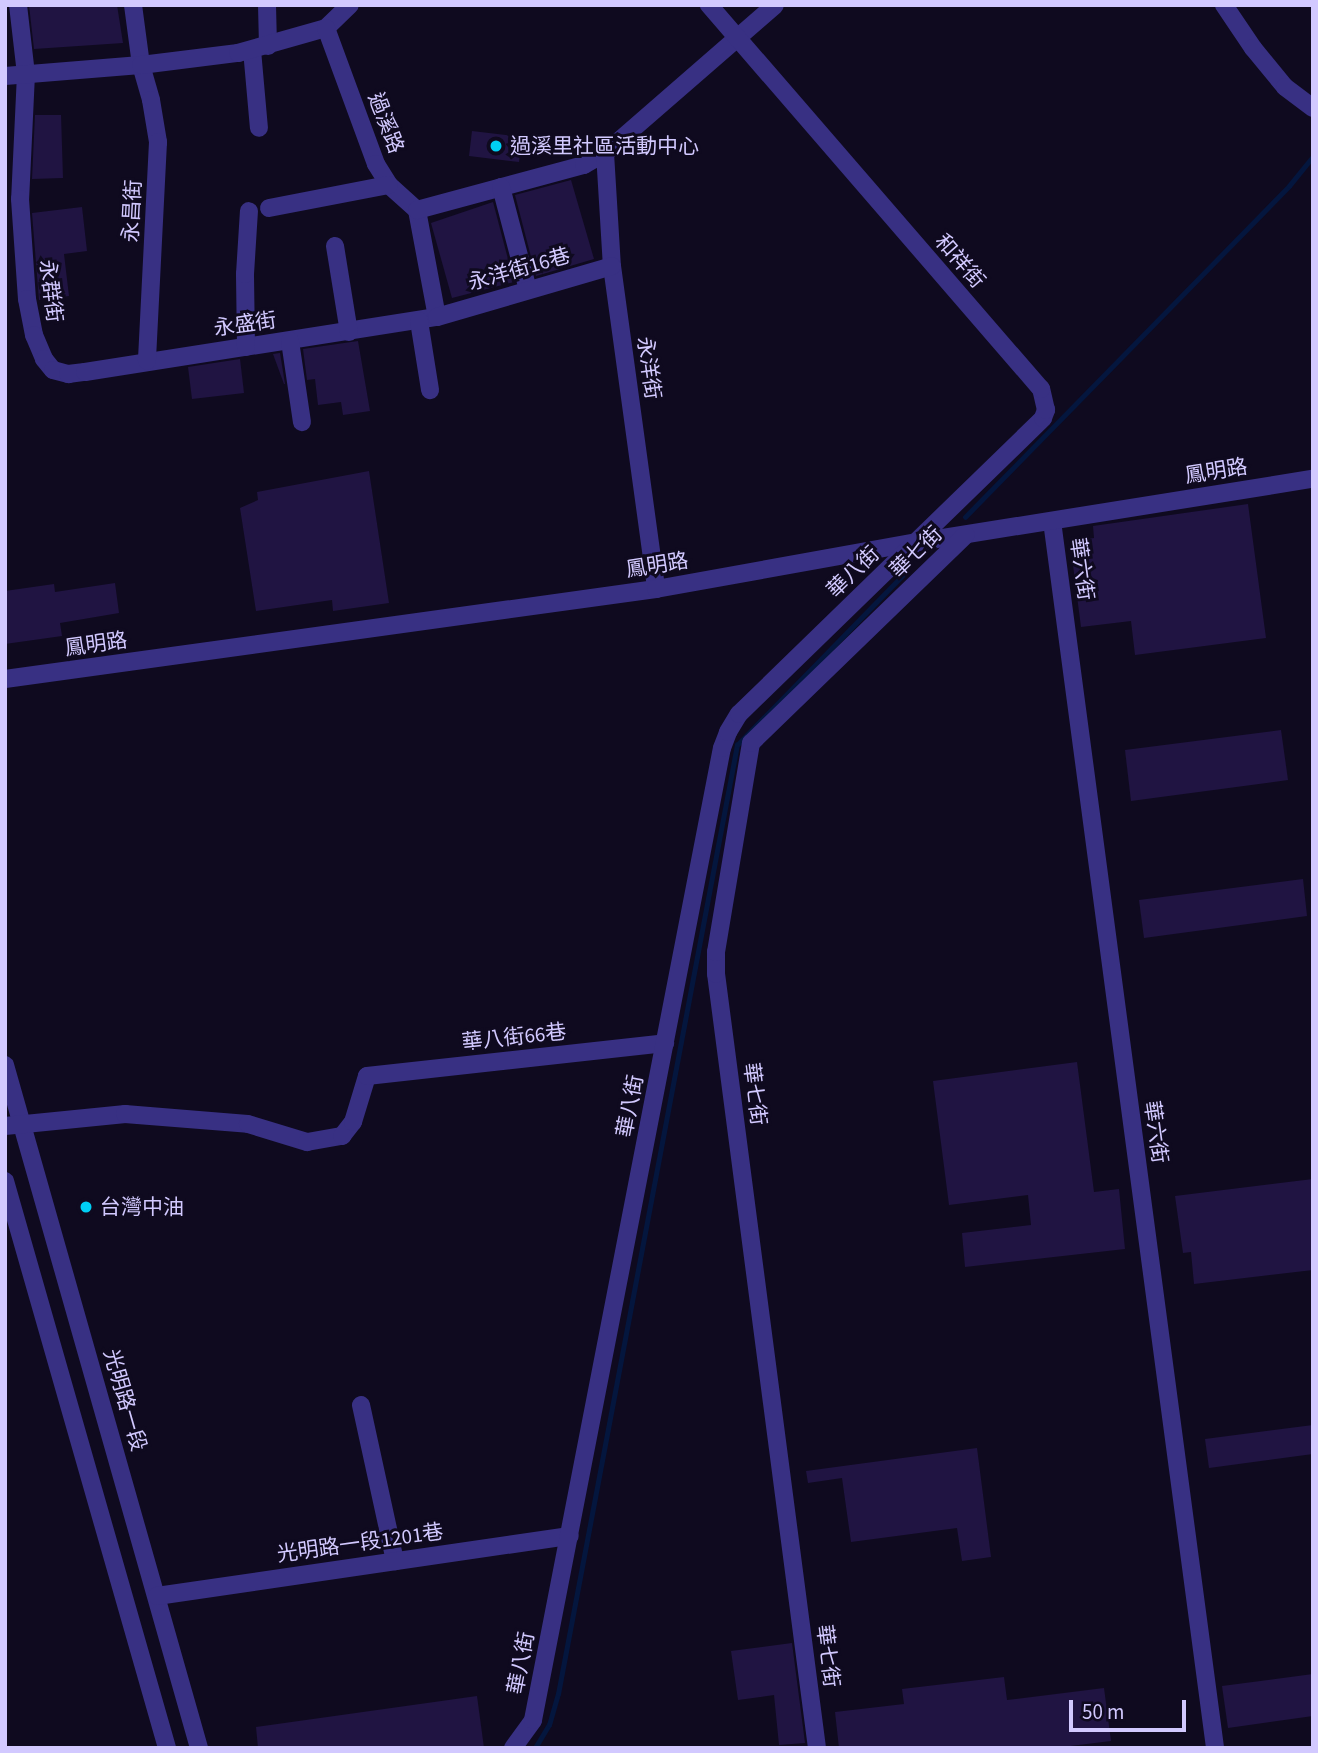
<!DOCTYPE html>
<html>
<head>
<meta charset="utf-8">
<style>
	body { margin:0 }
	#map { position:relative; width:1318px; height:1753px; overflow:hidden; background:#0f0a1f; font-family:"Source Sans 3","Noto Sans TC",sans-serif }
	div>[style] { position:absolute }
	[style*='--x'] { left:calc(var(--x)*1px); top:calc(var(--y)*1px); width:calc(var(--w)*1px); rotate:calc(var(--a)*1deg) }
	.stream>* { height:4.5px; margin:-2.25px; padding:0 2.25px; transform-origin:2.25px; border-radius:2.25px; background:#04163e }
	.building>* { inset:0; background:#201442 }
	.minor>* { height:18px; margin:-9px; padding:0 9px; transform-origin:9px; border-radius:9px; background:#383083 }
	.dots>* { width:19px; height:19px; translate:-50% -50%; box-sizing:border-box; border:4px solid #0f0a1f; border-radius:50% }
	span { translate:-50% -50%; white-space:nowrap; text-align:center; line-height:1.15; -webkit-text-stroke:6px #0f0a1f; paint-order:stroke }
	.street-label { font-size:21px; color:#d2c9ff }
	.poi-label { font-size:21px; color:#d2c9ff }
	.left { translate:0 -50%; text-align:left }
	.frame { position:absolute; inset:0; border:7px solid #d2c9ff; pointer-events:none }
	.scale { position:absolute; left:1069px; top:1700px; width:117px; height:32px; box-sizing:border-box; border:4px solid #d2c9ff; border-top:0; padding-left:9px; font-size:21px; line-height:24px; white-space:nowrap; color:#d2c9ff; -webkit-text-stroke:5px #0f0a1f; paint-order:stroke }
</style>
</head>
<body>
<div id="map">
	<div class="stream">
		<div style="--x:965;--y:517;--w:463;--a:-45.6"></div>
		<div style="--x:1289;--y:186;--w:38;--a:-51"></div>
		<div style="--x:535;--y:1748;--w:27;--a:-59"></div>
		<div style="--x:549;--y:1725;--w:32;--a:-74"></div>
		<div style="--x:558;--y:1694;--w:966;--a:-79.32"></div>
		<div style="--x:737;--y:745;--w:239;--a:-45.7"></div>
	</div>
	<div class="building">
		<div style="clip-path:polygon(29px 5px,117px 5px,123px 43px,34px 49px)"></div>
		<div style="clip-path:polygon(35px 115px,61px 115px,63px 178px,32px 179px)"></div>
		<div style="clip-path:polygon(472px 131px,522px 137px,519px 162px,469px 156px)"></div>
		<div style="clip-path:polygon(571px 180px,594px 259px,536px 276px,515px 195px)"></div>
		<div style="clip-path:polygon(493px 202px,514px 282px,452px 298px,431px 223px)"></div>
		<div style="clip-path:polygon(82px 207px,87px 251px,64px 254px,69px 296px,39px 300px,32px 213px)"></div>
		<div style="clip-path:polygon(358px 341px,370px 411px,343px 415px,341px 402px,318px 405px,315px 379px,307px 380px,303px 349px)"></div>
		<div style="clip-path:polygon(280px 353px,285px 384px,284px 384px,273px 354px)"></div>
		<div style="clip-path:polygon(240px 359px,244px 393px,192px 399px,188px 367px)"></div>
		<div style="clip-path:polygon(369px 471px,389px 603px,333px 611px,332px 600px,256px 611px,240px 508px,258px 500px,257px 492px)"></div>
		<div style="clip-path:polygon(1248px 504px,1266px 638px,1135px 655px,1131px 621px,1081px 627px,1070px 542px,1094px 538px,1093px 526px)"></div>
		<div style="clip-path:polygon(115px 583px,119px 613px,60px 623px,62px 636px,5px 644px,5px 591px,54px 584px,55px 592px)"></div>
		<div style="clip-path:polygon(1281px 730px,1288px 780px,1131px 801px,1125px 750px)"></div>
		<div style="clip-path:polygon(1303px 879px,1307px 916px,1144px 938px,1139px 900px)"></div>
		<div style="clip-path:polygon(1077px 1062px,1094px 1192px,1119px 1189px,1125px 1249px,965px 1267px,962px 1233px,1031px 1225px,1028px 1195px,949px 1205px,933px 1081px)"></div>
		<div style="clip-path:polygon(1313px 1179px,1313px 1270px,1194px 1284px,1191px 1252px,1183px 1253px,1175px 1196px)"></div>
		<div style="clip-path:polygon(1313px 1425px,1313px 1454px,1209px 1468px,1205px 1439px)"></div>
		<div style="clip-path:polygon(977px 1448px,991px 1557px,962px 1561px,957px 1528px,851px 1542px,842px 1478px,808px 1483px,806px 1471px)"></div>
		<div style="clip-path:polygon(792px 1643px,805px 1743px,779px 1745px,774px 1695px,738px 1700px,731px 1651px)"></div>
		<div style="clip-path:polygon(1313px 1674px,1313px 1716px,1228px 1728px,1222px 1686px)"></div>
		<div style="clip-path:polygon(1004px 1677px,1007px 1700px,1104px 1688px,1111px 1741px,1054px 1748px,839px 1748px,835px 1712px,904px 1704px,902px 1689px)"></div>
		<div style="clip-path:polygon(477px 1696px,484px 1748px,258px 1748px,256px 1727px)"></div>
	</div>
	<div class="minor">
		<div style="--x:18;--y:5;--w:69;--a:83.4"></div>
		<div style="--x:26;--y:74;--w:125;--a:92.7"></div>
		<div style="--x:20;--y:199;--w:100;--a:86"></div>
		<div style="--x:27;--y:299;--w:37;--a:79"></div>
		<div style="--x:34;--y:335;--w:26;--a:67"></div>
		<div style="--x:44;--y:359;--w:14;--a:51"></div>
		<div style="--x:53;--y:370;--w:16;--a:15"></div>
		<div style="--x:68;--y:374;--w:17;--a:-7"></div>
		<div style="--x:85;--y:372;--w:356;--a:-8.9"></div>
		<div style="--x:437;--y:317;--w:109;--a:-100.6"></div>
		<div style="--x:133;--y:5;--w:61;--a:82.4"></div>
		<div style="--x:141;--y:65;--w:36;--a:74"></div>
		<div style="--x:151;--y:100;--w:43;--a:80.5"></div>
		<div style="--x:158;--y:142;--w:219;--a:92.9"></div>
		<div style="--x:267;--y:5;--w:41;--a:88.6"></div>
		<div style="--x:1224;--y:5;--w:52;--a:56"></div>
		<div style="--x:1253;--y:48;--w:50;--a:50.6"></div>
		<div style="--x:1285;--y:87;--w:35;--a:37"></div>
		<div style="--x:326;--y:28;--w:33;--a:-44"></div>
		<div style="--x:252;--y:50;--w:78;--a:84.9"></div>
		<div style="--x:5;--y:76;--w:136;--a:-4.6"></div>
		<div style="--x:141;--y:65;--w:98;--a:-7.1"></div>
		<div style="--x:238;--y:53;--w:91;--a:-15.9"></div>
		<div style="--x:326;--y:28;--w:145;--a:69.8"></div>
		<div style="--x:376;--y:164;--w:25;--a:58"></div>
		<div style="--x:389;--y:185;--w:38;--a:42"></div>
		<div style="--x:417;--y:210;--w:173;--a:-15.1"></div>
		<div style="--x:584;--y:165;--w:24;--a:-30"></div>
		<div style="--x:605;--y:153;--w:225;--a:-41"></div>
		<div style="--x:605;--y:153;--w:113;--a:86.5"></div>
		<div style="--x:612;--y:266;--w:326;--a:82.2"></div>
		<div style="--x:501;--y:187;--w:106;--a:75.3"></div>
		<div style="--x:269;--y:208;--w:122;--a:-10.9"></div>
		<div style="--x:335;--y:246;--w:87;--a:80.8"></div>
		<div style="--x:437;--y:317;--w:182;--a:-16.2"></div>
		<div style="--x:419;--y:321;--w:70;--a:80.9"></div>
		<div style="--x:290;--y:341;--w:82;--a:81.6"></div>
		<div style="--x:246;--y:347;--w:73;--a:-90.8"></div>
		<div style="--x:245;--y:274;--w:63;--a:-86.4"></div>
		<div style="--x:1052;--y:521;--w:1238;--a:82.43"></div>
		<div style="--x:5;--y:679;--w:657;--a:-7.87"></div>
		<div style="--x:656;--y:589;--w:266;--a:-10.2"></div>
		<div style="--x:918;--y:542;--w:400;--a:-9.1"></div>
		<div style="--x:5;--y:1065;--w:710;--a:74.14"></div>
		<div style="--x:5;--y:1126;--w:121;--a:-5.7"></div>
		<div style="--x:125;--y:1114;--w:123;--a:4.6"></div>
		<div style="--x:248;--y:1124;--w:62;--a:17"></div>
		<div style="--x:307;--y:1142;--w:36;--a:-10"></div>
		<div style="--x:342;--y:1136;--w:18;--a:-52"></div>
		<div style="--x:353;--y:1122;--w:48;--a:-73.1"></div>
		<div style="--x:367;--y:1076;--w:300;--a:-6.3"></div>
		<div style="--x:5;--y:1181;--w:590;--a:74.05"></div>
		<div style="--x:361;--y:1405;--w:160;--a:77.7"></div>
		<div style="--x:157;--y:1596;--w:417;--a:-8.3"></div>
		<div style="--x:513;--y:1748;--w:34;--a:-54"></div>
		<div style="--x:533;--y:1720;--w:990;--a:-79"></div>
		<div style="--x:722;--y:748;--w:17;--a:-69"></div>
		<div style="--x:728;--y:732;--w:21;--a:-59"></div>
		<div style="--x:739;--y:714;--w:424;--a:-44.2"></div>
		<div style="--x:1043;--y:418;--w:9;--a:-69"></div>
		<div style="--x:1046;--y:410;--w:22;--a:-103"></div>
		<div style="--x:1041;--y:389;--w:508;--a:-130.85"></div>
		<div style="--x:817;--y:1748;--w:781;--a:-97.43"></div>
		<div style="--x:716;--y:974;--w:22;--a:-90"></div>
		<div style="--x:716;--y:952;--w:212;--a:-80.5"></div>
		<div style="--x:751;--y:743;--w:299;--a:-44.1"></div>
	</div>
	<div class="dots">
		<div style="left:496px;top:146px;background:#00cff4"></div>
		<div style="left:86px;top:1207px;background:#00cff4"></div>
	</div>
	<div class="street-label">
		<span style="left:386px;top:123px;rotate:69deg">過溪路</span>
		<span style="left:132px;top:211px;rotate:-87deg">永昌街</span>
		<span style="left:960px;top:261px;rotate:49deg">和祥街</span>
		<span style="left:519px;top:269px;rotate:-16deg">永洋街16巷</span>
		<span style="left:51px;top:291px;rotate:83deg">永群街</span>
		<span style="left:245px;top:324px;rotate:-8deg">永盛街</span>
		<span style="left:649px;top:368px;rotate:82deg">永洋街</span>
		<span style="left:1216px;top:471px;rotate:-9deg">鳳明路</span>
		<span style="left:916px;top:552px;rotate:-44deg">華七街</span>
		<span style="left:657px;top:565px;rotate:-9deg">鳳明路</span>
		<span style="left:1082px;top:569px;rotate:82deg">華六街</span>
		<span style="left:853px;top:572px;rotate:-44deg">華八街</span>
		<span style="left:96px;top:644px;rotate:-8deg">鳳明路</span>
		<span style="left:514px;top:1037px;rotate:-6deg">華八街66巷</span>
		<span style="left:755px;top:1094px;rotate:83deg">華七街</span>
		<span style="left:630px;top:1106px;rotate:-79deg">華八街</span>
		<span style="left:1156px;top:1132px;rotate:82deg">華六街</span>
		<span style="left:125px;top:1400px;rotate:74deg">光明路一段</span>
		<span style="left:360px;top:1543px;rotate:-8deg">光明路一段1201巷</span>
		<span style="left:828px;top:1656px;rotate:83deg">華七街</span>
		<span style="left:521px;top:1663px;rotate:-79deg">華八街</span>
	</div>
	<div class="poi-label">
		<span class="left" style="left:510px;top:146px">過溪里社區活動中心</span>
		<span class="left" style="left:100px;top:1207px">台灣中油</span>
	</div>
	<div class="frame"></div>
	<div class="scale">50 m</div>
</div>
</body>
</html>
